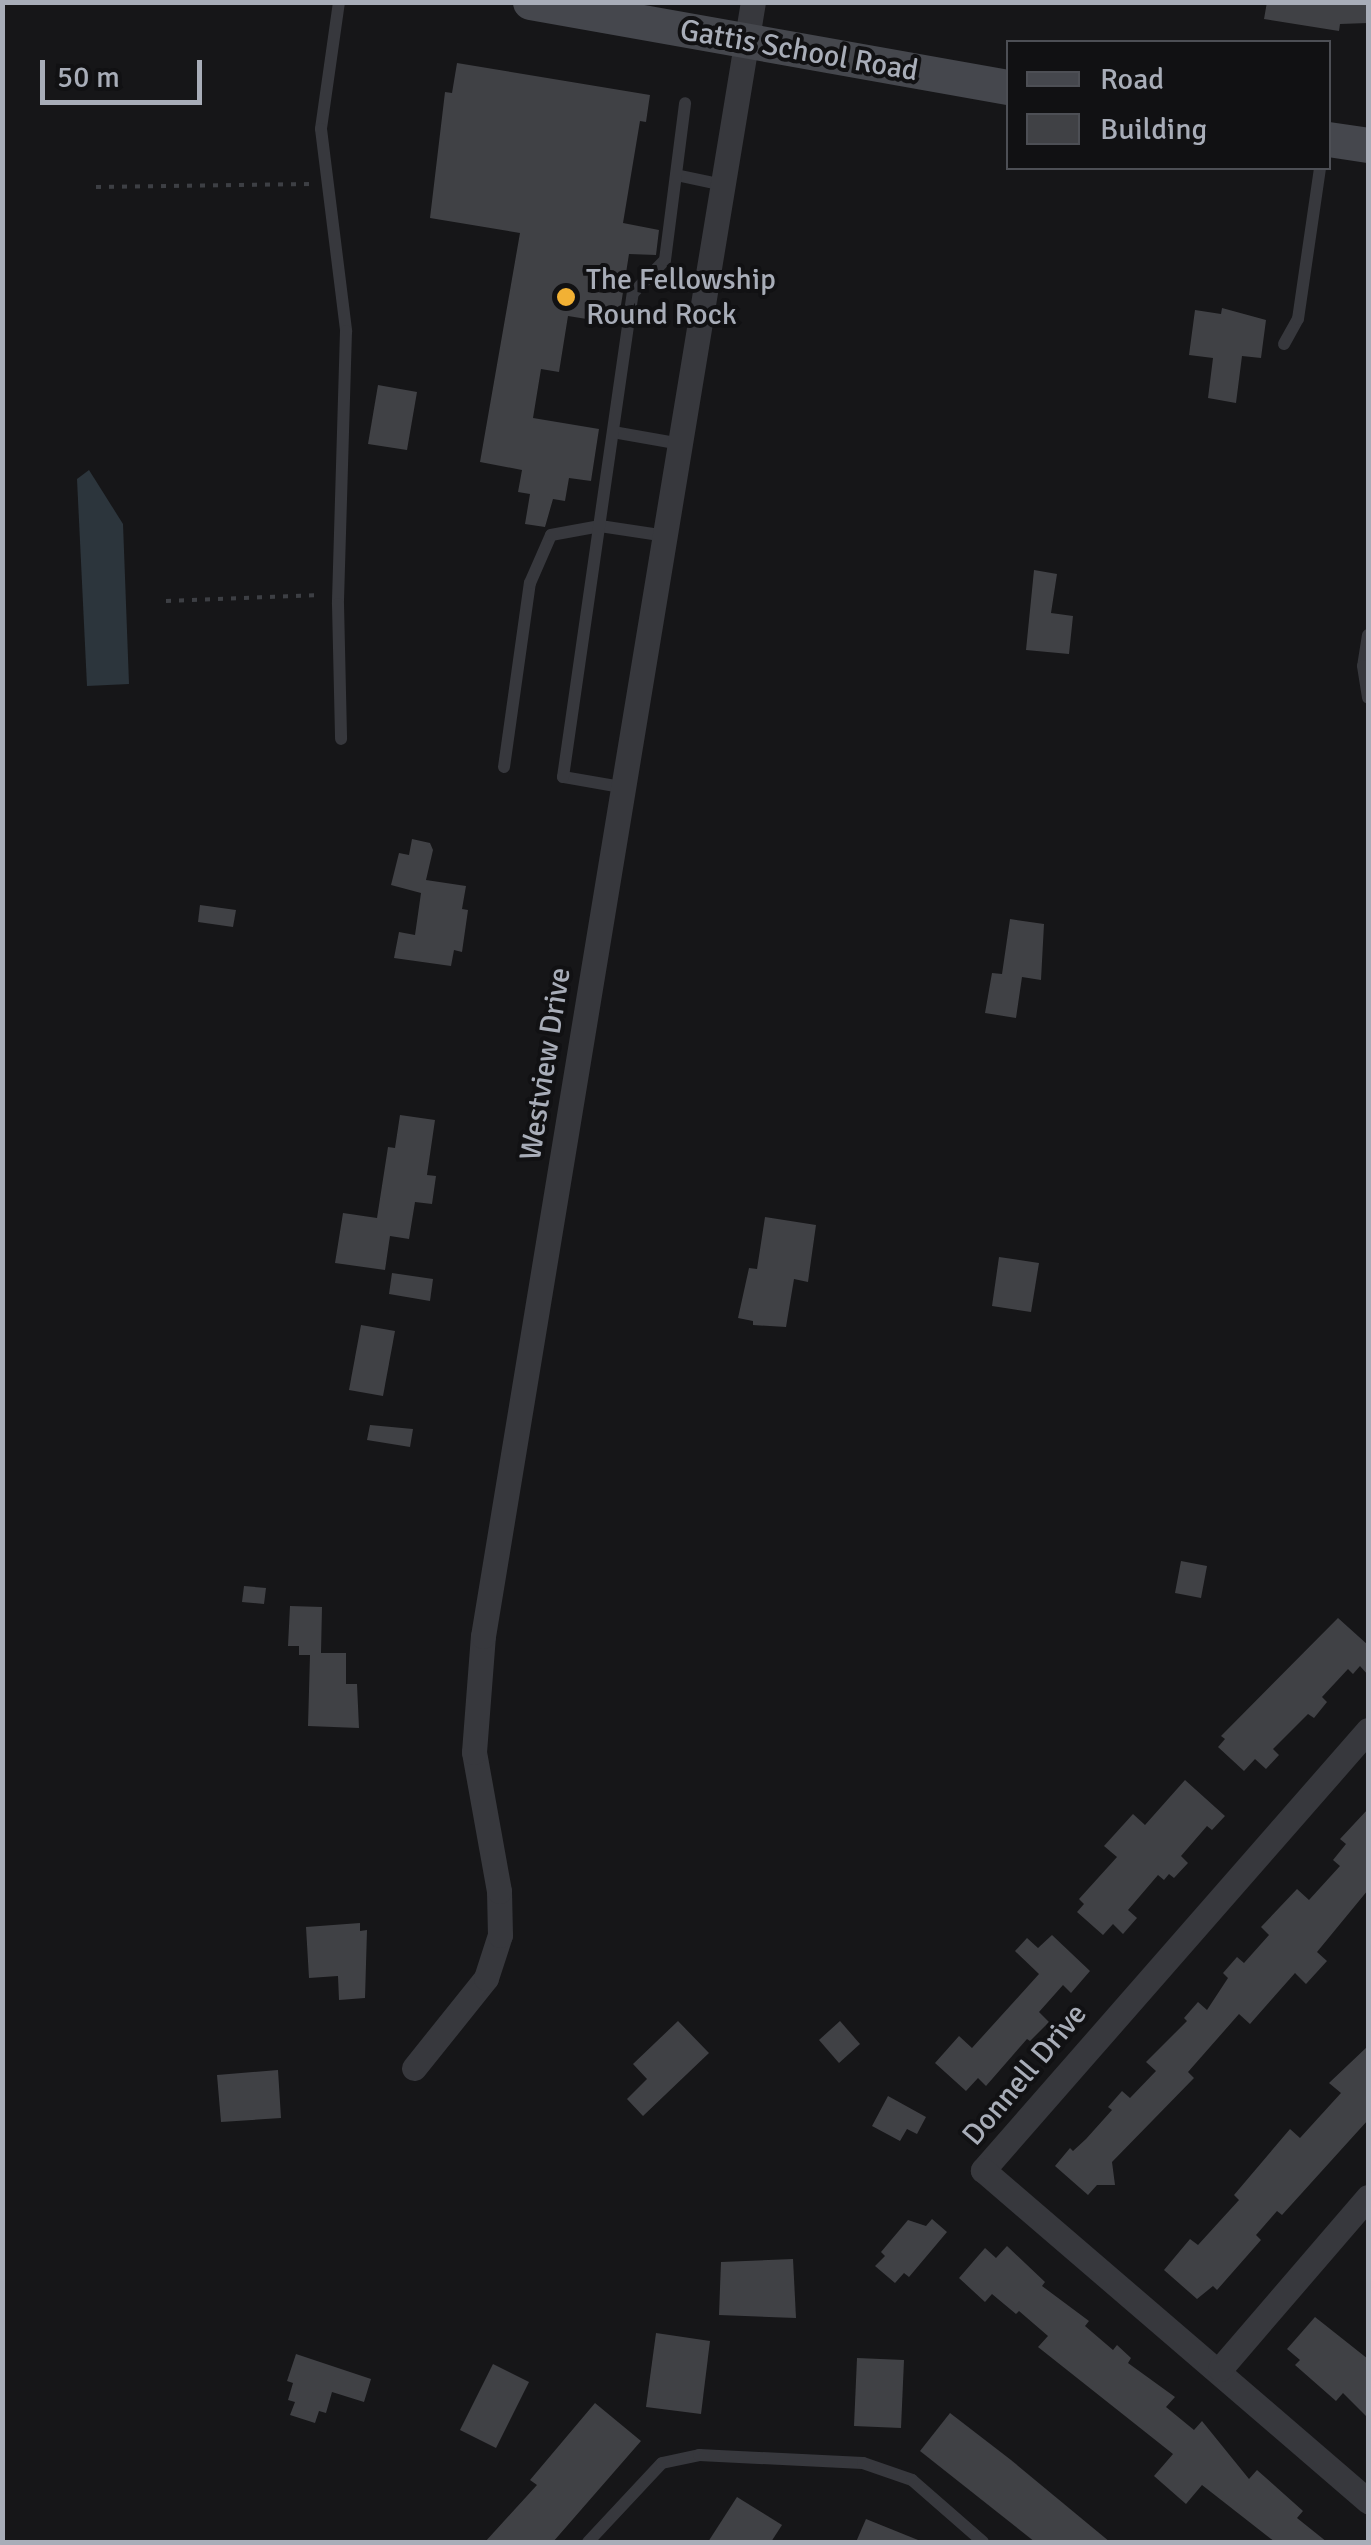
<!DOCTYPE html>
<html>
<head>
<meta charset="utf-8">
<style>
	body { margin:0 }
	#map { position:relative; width:1371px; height:2545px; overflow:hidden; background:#161618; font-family:Signika,sans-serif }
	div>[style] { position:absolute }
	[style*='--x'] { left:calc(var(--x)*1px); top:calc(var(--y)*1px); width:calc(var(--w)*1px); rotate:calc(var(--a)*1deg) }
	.water>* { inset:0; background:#2c353c }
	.building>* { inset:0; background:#404145 }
	.path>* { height:4px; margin-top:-2px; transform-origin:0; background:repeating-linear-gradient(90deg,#3d3f44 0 5px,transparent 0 13px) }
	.lane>* { height:12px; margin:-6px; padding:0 6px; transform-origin:6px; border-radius:6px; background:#37383d }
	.street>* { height:25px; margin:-12.5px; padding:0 12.5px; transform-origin:12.5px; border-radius:12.5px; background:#37383d }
	.secondary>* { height:35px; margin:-17.5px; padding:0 17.5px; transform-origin:17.5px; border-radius:17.5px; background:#45474d }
	.dots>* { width:28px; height:28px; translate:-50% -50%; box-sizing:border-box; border:5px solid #111113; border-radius:50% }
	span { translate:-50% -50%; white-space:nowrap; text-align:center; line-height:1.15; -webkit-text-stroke:8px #111113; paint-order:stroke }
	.street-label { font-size:30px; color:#a8adb8 }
	.poi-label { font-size:30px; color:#a8adb8 }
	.left { translate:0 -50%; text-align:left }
	.frame { position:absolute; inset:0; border:5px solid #a8adb8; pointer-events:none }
	.legend { position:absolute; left:1006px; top:40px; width:325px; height:130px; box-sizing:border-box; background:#111113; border:2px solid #4d4f55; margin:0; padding:12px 18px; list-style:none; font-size:30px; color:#a8adb8 }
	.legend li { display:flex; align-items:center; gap:20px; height:50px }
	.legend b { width:50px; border:2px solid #4d4f55 }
	.scale { position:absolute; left:40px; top:60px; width:162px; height:45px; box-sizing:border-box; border:5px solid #a8adb8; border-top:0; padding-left:12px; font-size:30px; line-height:35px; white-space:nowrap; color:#a8adb8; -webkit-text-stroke:8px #111113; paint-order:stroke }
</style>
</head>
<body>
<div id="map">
	<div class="water">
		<div style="clip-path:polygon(89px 470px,123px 524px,129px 684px,87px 686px,77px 479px)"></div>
	</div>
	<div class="building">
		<div style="clip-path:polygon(1267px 2px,1368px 2px,1368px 23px,1340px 24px,1339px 31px,1264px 19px)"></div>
		<div style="clip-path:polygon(457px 63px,650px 95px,646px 122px,640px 121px,623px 223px,659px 230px,656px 255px,629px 254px,618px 324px,568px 316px,559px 372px,541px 369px,533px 418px,599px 429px,591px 481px,569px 478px,565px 501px,553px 499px,545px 527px,525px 524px,530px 494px,518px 492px,522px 470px,480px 462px,520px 233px,430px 218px,445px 92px,452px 93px)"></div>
		<div style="clip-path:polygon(1222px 308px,1266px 320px,1261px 358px,1242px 356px,1236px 403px,1208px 398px,1213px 358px,1189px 355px,1195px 310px,1221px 314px)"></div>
		<div style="clip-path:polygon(378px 385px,417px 392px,407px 450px,368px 444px)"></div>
		<div style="clip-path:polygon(1034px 570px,1057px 574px,1051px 613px,1073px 616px,1069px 654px,1026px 650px)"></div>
		<div style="clip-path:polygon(412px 839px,430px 843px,433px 850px,426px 880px,466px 886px,462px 909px,468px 910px,462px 952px,454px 950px,451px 966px,394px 958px,399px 932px,415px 935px,421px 893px,391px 885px,399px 853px,409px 855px)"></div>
		<div style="clip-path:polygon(200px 905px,236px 910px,233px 927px,198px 922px)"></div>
		<div style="clip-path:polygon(1010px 919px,1044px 924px,1041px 980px,1022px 977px,1016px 1018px,985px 1013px,992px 973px,1002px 974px)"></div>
		<div style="clip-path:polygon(400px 1115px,435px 1120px,427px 1175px,436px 1176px,432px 1204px,415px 1202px,409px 1239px,390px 1236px,385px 1270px,335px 1263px,343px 1213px,377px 1218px,388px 1147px,395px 1148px)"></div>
		<div style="clip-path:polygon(765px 1217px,816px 1225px,808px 1282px,794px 1279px,786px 1327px,753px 1325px,753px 1321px,738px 1318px,749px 1268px,757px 1269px)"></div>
		<div style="clip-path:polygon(999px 1257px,1039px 1263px,1031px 1312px,992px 1306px)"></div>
		<div style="clip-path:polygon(392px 1273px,433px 1279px,430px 1301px,389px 1294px)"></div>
		<div style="clip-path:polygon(361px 1325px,395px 1331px,383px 1396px,349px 1390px)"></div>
		<div style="clip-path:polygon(370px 1425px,413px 1429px,410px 1447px,367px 1440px)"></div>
		<div style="clip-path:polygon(1181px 1561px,1207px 1566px,1201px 1598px,1175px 1593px)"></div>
		<div style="clip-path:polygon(244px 1586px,266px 1588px,264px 1604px,242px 1602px)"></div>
		<div style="clip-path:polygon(290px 1606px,322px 1607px,321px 1653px,346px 1653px,346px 1684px,357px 1684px,359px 1728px,308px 1726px,310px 1655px,299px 1655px,299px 1646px,288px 1646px)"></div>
		<div style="clip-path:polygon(1338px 1618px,1368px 1645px,1368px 1675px,1360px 1666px,1353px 1674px,1348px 1669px,1322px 1697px,1327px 1702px,1314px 1718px,1308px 1714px,1273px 1749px,1279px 1755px,1266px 1769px,1255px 1759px,1244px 1771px,1218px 1747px,1225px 1739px,1221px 1736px)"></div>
		<div style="clip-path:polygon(1185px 1780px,1225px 1816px,1212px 1830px,1207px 1826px,1181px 1856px,1188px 1863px,1174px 1878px,1169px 1874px,1164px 1880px,1158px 1875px,1128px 1910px,1137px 1918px,1123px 1934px,1113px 1924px,1103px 1935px,1077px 1912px,1084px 1904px,1079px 1899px,1117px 1857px,1104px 1846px,1133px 1814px,1145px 1825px)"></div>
		<div style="clip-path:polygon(1368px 1809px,1368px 1890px,1317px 1952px,1327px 1961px,1306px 1984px,1295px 1973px,1250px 2024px,1239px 2014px,1188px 2072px,1194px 2078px,1112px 2162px,1115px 2185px,1097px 2185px,1088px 2195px,1055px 2166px,1070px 2148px,1073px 2151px,1086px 2139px,1112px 2110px,1108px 2107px,1122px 2091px,1130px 2098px,1156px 2071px,1146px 2062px,1187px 2021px,1184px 2018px,1198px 2002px,1207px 2010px,1228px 1978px,1223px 1973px,1237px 1957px,1244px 1963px,1269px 1935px,1261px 1927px,1297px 1889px,1309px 1900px,1340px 1866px,1333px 1860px,1346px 1844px,1340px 1839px)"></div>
		<div style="clip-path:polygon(360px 1923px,360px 1931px,367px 1930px,365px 1998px,339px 2000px,338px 1976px,309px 1978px,306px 1927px)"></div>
		<div style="clip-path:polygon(1052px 1935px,1090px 1971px,1071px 1993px,1063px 1985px,1039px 2012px,1049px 2022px,1030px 2041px,1027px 2039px,986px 2086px,978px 2078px,966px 2091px,935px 2063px,959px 2036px,972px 2048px,1039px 1974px,1015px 1951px,1027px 1938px,1038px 1948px)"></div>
		<div style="clip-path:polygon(678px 2021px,709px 2053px,643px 2116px,627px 2099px,647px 2079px,633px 2064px)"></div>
		<div style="clip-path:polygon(840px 2021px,860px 2044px,839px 2063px,819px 2040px)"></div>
		<div style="clip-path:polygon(1368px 2046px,1368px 2120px,1282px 2215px,1277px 2211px,1256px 2235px,1261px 2240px,1217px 2290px,1213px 2286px,1197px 2299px,1164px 2270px,1190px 2239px,1198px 2245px,1239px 2200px,1234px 2195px,1290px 2129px,1300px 2138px,1341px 2093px,1329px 2083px)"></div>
		<div style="clip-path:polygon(278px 2070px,281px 2118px,221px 2122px,217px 2075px)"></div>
		<div style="clip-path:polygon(888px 2096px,926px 2117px,917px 2134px,907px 2129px,900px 2141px,872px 2126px)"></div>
		<div style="clip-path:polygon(932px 2219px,947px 2232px,909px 2277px,904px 2273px,895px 2283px,875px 2266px,885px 2256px,881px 2252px,908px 2220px,926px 2226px)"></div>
		<div style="clip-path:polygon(1007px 2246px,1045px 2282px,1042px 2286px,1089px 2321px,1085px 2326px,1113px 2350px,1117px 2345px,1131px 2358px,1128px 2363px,1175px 2397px,1166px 2407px,1194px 2430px,1202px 2421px,1249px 2479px,1257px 2470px,1303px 2511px,1297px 2518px,1327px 2542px,1275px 2542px,1202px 2485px,1186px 2504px,1154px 2476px,1173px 2454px,1038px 2347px,1048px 2336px,1019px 2311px,1016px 2314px,992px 2294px,985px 2302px,959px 2278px,985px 2248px,996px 2258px)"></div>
		<div style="clip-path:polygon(793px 2259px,796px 2318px,719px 2315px,721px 2262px)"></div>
		<div style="clip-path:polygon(1315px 2317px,1368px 2359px,1368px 2418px,1343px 2393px,1336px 2401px,1295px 2365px,1300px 2360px,1287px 2349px)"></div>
		<div style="clip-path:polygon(656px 2333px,710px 2341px,701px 2414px,646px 2407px)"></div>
		<div style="clip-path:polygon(296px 2354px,371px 2379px,364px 2402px,332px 2392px,326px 2413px,319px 2411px,315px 2423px,290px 2415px,295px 2402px,288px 2400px,293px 2383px,287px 2381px)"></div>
		<div style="clip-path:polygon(857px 2358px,904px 2360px,901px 2428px,854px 2426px)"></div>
		<div style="clip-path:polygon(493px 2364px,529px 2382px,496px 2448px,460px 2430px)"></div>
		<div style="clip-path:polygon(595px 2403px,641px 2441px,553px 2542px,485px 2542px,537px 2485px,530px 2480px)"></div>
		<div style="clip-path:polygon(950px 2413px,1011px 2460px,1110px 2542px,1035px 2542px,920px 2451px)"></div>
		<div style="clip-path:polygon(737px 2497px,782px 2525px,771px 2542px,708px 2542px)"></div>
		<div style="clip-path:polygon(866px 2519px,923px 2542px,856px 2542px)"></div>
	</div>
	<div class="path">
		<div style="--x:96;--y:187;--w:216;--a:-0.8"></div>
		<div style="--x:166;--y:601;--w:155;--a:-2.2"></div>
	</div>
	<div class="lane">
		<div style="--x:339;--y:2;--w:128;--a:98.1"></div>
		<div style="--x:321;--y:129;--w:204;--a:82.9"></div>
		<div style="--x:346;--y:331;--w:273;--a:91.7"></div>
		<div style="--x:338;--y:604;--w:135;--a:88.7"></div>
		<div style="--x:676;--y:175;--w:49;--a:11.8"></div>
		<div style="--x:1284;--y:344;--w:29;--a:-61"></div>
		<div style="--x:1298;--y:319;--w:153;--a:-81.7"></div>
		<div style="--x:613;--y:432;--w:69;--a:10"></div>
		<div style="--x:1368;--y:635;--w:31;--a:99"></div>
		<div style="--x:1363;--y:666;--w:32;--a:81"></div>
		<div style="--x:504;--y:767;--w:186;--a:-82"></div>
		<div style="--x:530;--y:583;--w:52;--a:-66.4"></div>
		<div style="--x:551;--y:535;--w:50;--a:-10.4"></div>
		<div style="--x:600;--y:526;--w:67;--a:8.6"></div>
		<div style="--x:621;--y:787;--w:59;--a:-170.2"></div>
		<div style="--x:563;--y:777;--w:489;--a:-81.8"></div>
		<div style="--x:633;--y:293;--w:46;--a:-45.9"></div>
		<div style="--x:665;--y:260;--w:158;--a:-82.7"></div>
		<div style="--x:588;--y:2542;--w:108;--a:-46.9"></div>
		<div style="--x:662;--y:2463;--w:38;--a:-12"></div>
		<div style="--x:699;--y:2455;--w:164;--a:2.8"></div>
		<div style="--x:863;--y:2463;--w:52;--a:19.1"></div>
		<div style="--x:912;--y:2480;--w:94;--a:41.1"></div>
	</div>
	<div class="street">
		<div style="--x:1368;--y:1730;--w:585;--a:131.19"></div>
		<div style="--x:983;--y:2170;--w:508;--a:40.69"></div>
		<div style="--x:414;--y:2068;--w:115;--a:-51.3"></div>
		<div style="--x:486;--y:1978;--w:45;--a:-72"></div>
		<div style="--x:500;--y:1935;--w:44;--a:-91.3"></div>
		<div style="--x:499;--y:1891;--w:141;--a:-100.2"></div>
		<div style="--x:474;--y:1752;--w:116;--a:-85.6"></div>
		<div style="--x:483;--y:1636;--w:1656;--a:-80.62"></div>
		<div style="--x:1220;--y:2369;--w:227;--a:-49.3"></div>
	</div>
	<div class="secondary">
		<div style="--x:530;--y:2;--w:485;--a:10.1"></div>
		<div style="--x:1328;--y:139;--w:40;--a:8.5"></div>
	</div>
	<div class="dots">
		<div style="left:566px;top:297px;background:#f2b134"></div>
	</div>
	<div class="street-label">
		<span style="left:799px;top:51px;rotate:10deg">Gattis School Road</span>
		<span style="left:546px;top:1064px;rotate:-81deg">Westview Drive</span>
		<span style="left:1025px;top:2075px;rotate:-50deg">Donnell Drive</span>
	</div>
	<div class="poi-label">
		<span class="left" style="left:586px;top:297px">The Fellowship<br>Round Rock</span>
	</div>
	<div class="frame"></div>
	<ul class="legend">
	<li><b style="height:12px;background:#45474d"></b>Road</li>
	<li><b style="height:28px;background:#404145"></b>Building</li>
	</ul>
	<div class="scale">50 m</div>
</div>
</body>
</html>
